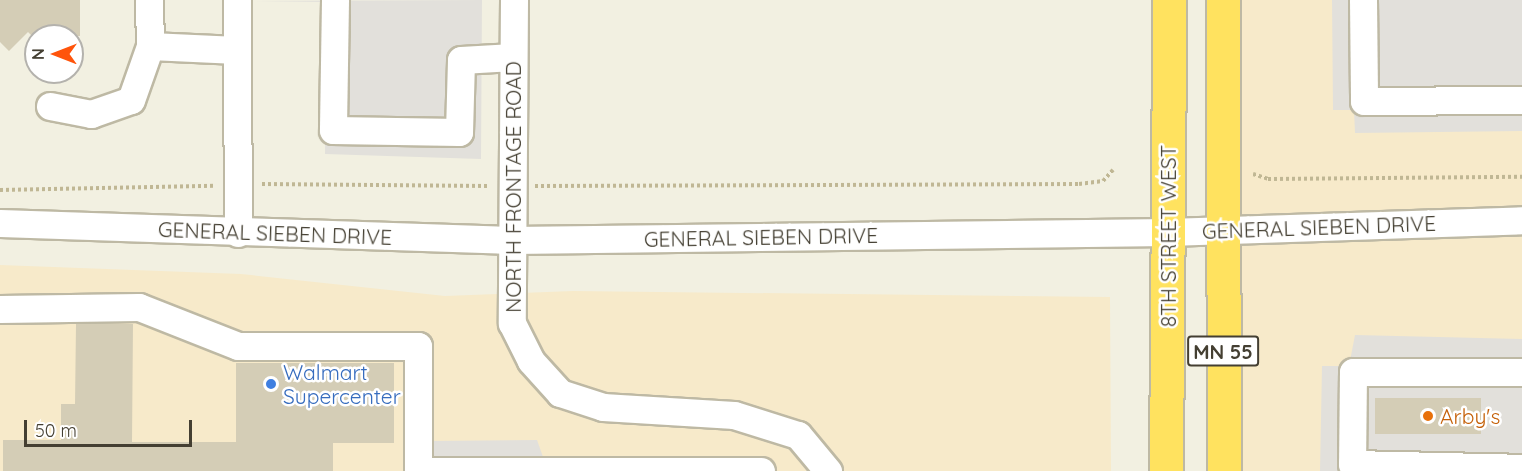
<!DOCTYPE html>
<html>
<head>
<meta charset="utf-8">
<style>
	body { margin:0 }
	#map { position:relative; width:1522px; height:471px; overflow:hidden; background:#f2f0e1; font-family:Quicksand,sans-serif }
	div>[style] { position:absolute }
	[style*='--x'] { left:calc(var(--x)*1px); top:calc(var(--y)*1px); width:calc(var(--w)*1px); rotate:calc(var(--a)*1deg) }
	.commercial>* { inset:0; background:#f7eaca }
	.parking>* { inset:0; background:#e2e0db }
	.building>* { inset:0; background:#d4cdb6 }
	.path>* { height:4px; margin-top:-2px; transform-origin:0; background:repeating-linear-gradient(90deg,#c0b794 0 3px,transparent 0 6px) }
	.roads { filter:drop-shadow(2px 0 #beb9a4) drop-shadow(-2px 0 #beb9a4) drop-shadow(0 2px #beb9a4) drop-shadow(0 -2px #beb9a4) }
	.minor>* { height:27px; margin:-13.5px; padding:0 13.5px; transform-origin:13.5px; border-radius:13.5px; background:#fff }
	.highway>* { height:33px; margin:-16.5px; padding:0 16.5px; transform-origin:16.5px; border-radius:16.5px; background:#ffe25f }
	.dots>* { width:16px; height:16px; translate:-50% -50%; box-sizing:border-box; border:3px solid #fff; border-radius:50% }
	span { translate:-50% -50%; white-space:nowrap; text-align:center; line-height:1.15; -webkit-text-stroke:5px #fff; paint-order:stroke }
	.shield-label span { padding:2px 4px; background:#fff; border:2px solid; border-radius:4px; -webkit-text-stroke-width:0 }
	.shield-label { font-size:20px; color:#443f32; font-weight:700 }
	.street-label { font-size:21px; color:#443f32 }
	.shop-label { font-size:21px; color:#366cbe }
	.left { translate:0 -50%; text-align:left }
	.food-label { font-size:21px; color:#c56008 }
	.north { position:absolute; left:24px; top:24px; width:60px; height:60px; box-sizing:border-box; background:#fff; border:2px solid #b4b2ad; border-radius:50%; rotate:270deg; font-size:16px; font-weight:700; line-height:24px; text-align:center; color:#443f32 }
	.north::after { content:''; display:block; margin:auto; width:21px; height:27px; background:#ff540b; clip-path:polygon(50% 0,100% 100%,50% 72%,0 100%) }
	.scale { position:absolute; left:24px; top:420px; width:168px; height:27px; box-sizing:border-box; border:3px solid #443f32; border-top:0; padding-left:8px; font-size:18px; line-height:21px; white-space:nowrap; color:#443f32; -webkit-text-stroke:4px #fff; paint-order:stroke }
</style>
</head>
<body>
<div id="map">
	<div class="commercial">
		<div style="clip-path:polygon(1223px 0,1522px 0,1522px 471px,1224px 471px)"></div>
		<div style="clip-path:polygon(0 265px,241px 274px,445px 296px,573px 291px,1110px 297px,1111px 471px,0 471px)"></div>
	</div>
	<div class="parking">
		<div style="clip-path:polygon(482px 0,481px 159px,325px 154px,327px 2px,255px 1px)"></div>
		<div style="clip-path:polygon(1332px 0,1522px 0,1522px 131px,1355px 133px,1354px 110px,1333px 110px)"></div>
		<div style="clip-path:polygon(1355px 335px,1522px 339px,1522px 471px,1320px 471px,1322px 366px,1349px 366px)"></div>
		<div style="clip-path:polygon(537px 440px,548px 471px,428px 471px,427px 441px)"></div>
	</div>
	<div class="building">
		<div style="clip-path:polygon(0 0,80px 0,80px 36px,32px 36px,28px 32px,9px 51px,0 42px)"></div>
		<div style="clip-path:polygon(76px 324px,133px 324px,132px 442px,236px 442px,236px 363px,394px 363px,394px 443px,333px 443px,333px 471px,3px 471px,3px 440px,61px 440px,61px 404px,75px 404px)"></div>
		<div style="clip-path:polygon(1375px 398px,1481px 398px,1481px 434px,1375px 434px)"></div>
	</div>
	<div class="path">
		<div style="--x:1253;--y:174;--w:16;--a:18"></div>
		<div style="--x:1268;--y:179;--w:254;--a:-0.5"></div>
		<div style="--x:262;--y:184;--w:226;--a:0.5"></div>
		<div style="--x:535;--y:186;--w:544;--a:-0.21"></div>
		<div style="--x:1079;--y:184;--w:24;--a:-7"></div>
		<div style="--x:1103;--y:181;--w:15;--a:-48"></div>
		<div style="--x:0;--y:190;--w:215;--a:-1.1"></div>
	</div>
	<div class="roads">
		<div class="minor">
			<div style="--x:149;--y:0;--w:46;--a:88.8"></div>
			<div style="--x:237;--y:0;--w:233;--a:89.8"></div>
			<div style="--x:335;--y:0;--w:130;--a:90.9"></div>
			<div style="--x:333;--y:130;--w:126;--a:0.9"></div>
			<div style="--x:459;--y:132;--w:72;--a:-88.4"></div>
			<div style="--x:461;--y:60;--w:52;--a:-3.3"></div>
			<div style="--x:514;--y:0;--w:323;--a:90.4"></div>
			<div style="--x:512;--y:323;--w:42;--a:63.4"></div>
			<div style="--x:531;--y:361;--w:43;--a:47.8"></div>
			<div style="--x:560;--y:393;--w:45;--a:18"></div>
			<div style="--x:603;--y:407;--w:131;--a:3.5"></div>
			<div style="--x:734;--y:415;--w:67;--a:17.4"></div>
			<div style="--x:798;--y:435;--w:47;--a:50.2"></div>
			<div style="--x:1363;--y:0;--w:101;--a:89.4"></div>
			<div style="--x:1364;--y:101;--w:158;--a:-0.4"></div>
			<div style="--x:50;--y:106;--w:42;--a:11"></div>
			<div style="--x:91;--y:114;--w:42;--a:-19.3"></div>
			<div style="--x:131;--y:100;--w:57;--a:-70.6"></div>
			<div style="--x:150;--y:46;--w:87;--a:2.6"></div>
			<div style="--x:0;--y:223;--w:512;--a:1.9"></div>
			<div style="--x:512;--y:240;--w:656;--a:-0.7"></div>
			<div style="--x:1168;--y:232;--w:354;--a:-1.9"></div>
			<div style="--x:0;--y:309;--w:139;--a:-0.8"></div>
			<div style="--x:139;--y:307;--w:106;--a:21.5"></div>
			<div style="--x:238;--y:346;--w:180;--a:0"></div>
			<div style="--x:418;--y:346;--w:123;--a:90"></div>
			<div style="--x:1522;--y:372;--w:169;--a:180"></div>
			<div style="--x:1353;--y:372;--w:92;--a:90.6"></div>
			<div style="--x:1352;--y:464;--w:170;--a:1.3"></div>
			<div style="--x:418;--y:471;--w:343;--a:0"></div>
		</div>
		<div class="highway">
			<div style="--x:1223;--y:0;--w:471;--a:89.9"></div>
			<div style="--x:1166;--y:471;--w:471;--a:-89.6"></div>
		</div>
	</div>
	<div class="dots">
		<div style="left:271px;top:384px;background:#3f7fe0"></div>
		<div style="left:1428px;top:416px;background:#e8710a"></div>
	</div>
	<div class="shield-label">
		<span style="left:1223px;top:351px">MN 55</span>
	</div>
	<div class="street-label">
		<span style="left:513px;top:187px;rotate:-90deg">NORTH FRONTAGE ROAD</span>
		<span style="left:1319px;top:227px;rotate:-2deg">GENERAL SIEBEN DRIVE</span>
		<span style="left:275px;top:233px;rotate:2deg">GENERAL SIEBEN DRIVE</span>
		<span style="left:1168px;top:236px;rotate:-90deg">8TH STREET WEST</span>
		<span style="left:761px;top:237px;rotate:-1deg">GENERAL SIEBEN DRIVE</span>
	</div>
	<div class="shop-label">
		<span class="left" style="left:283px;top:384px">Walmart<br>Supercenter</span>
	</div>
	<div class="food-label">
		<span class="left" style="left:1440px;top:416px">Arby's</span>
	</div>
	<div class="north">N</div>
	<div class="scale">50 m</div>
</div>
</body>
</html>
